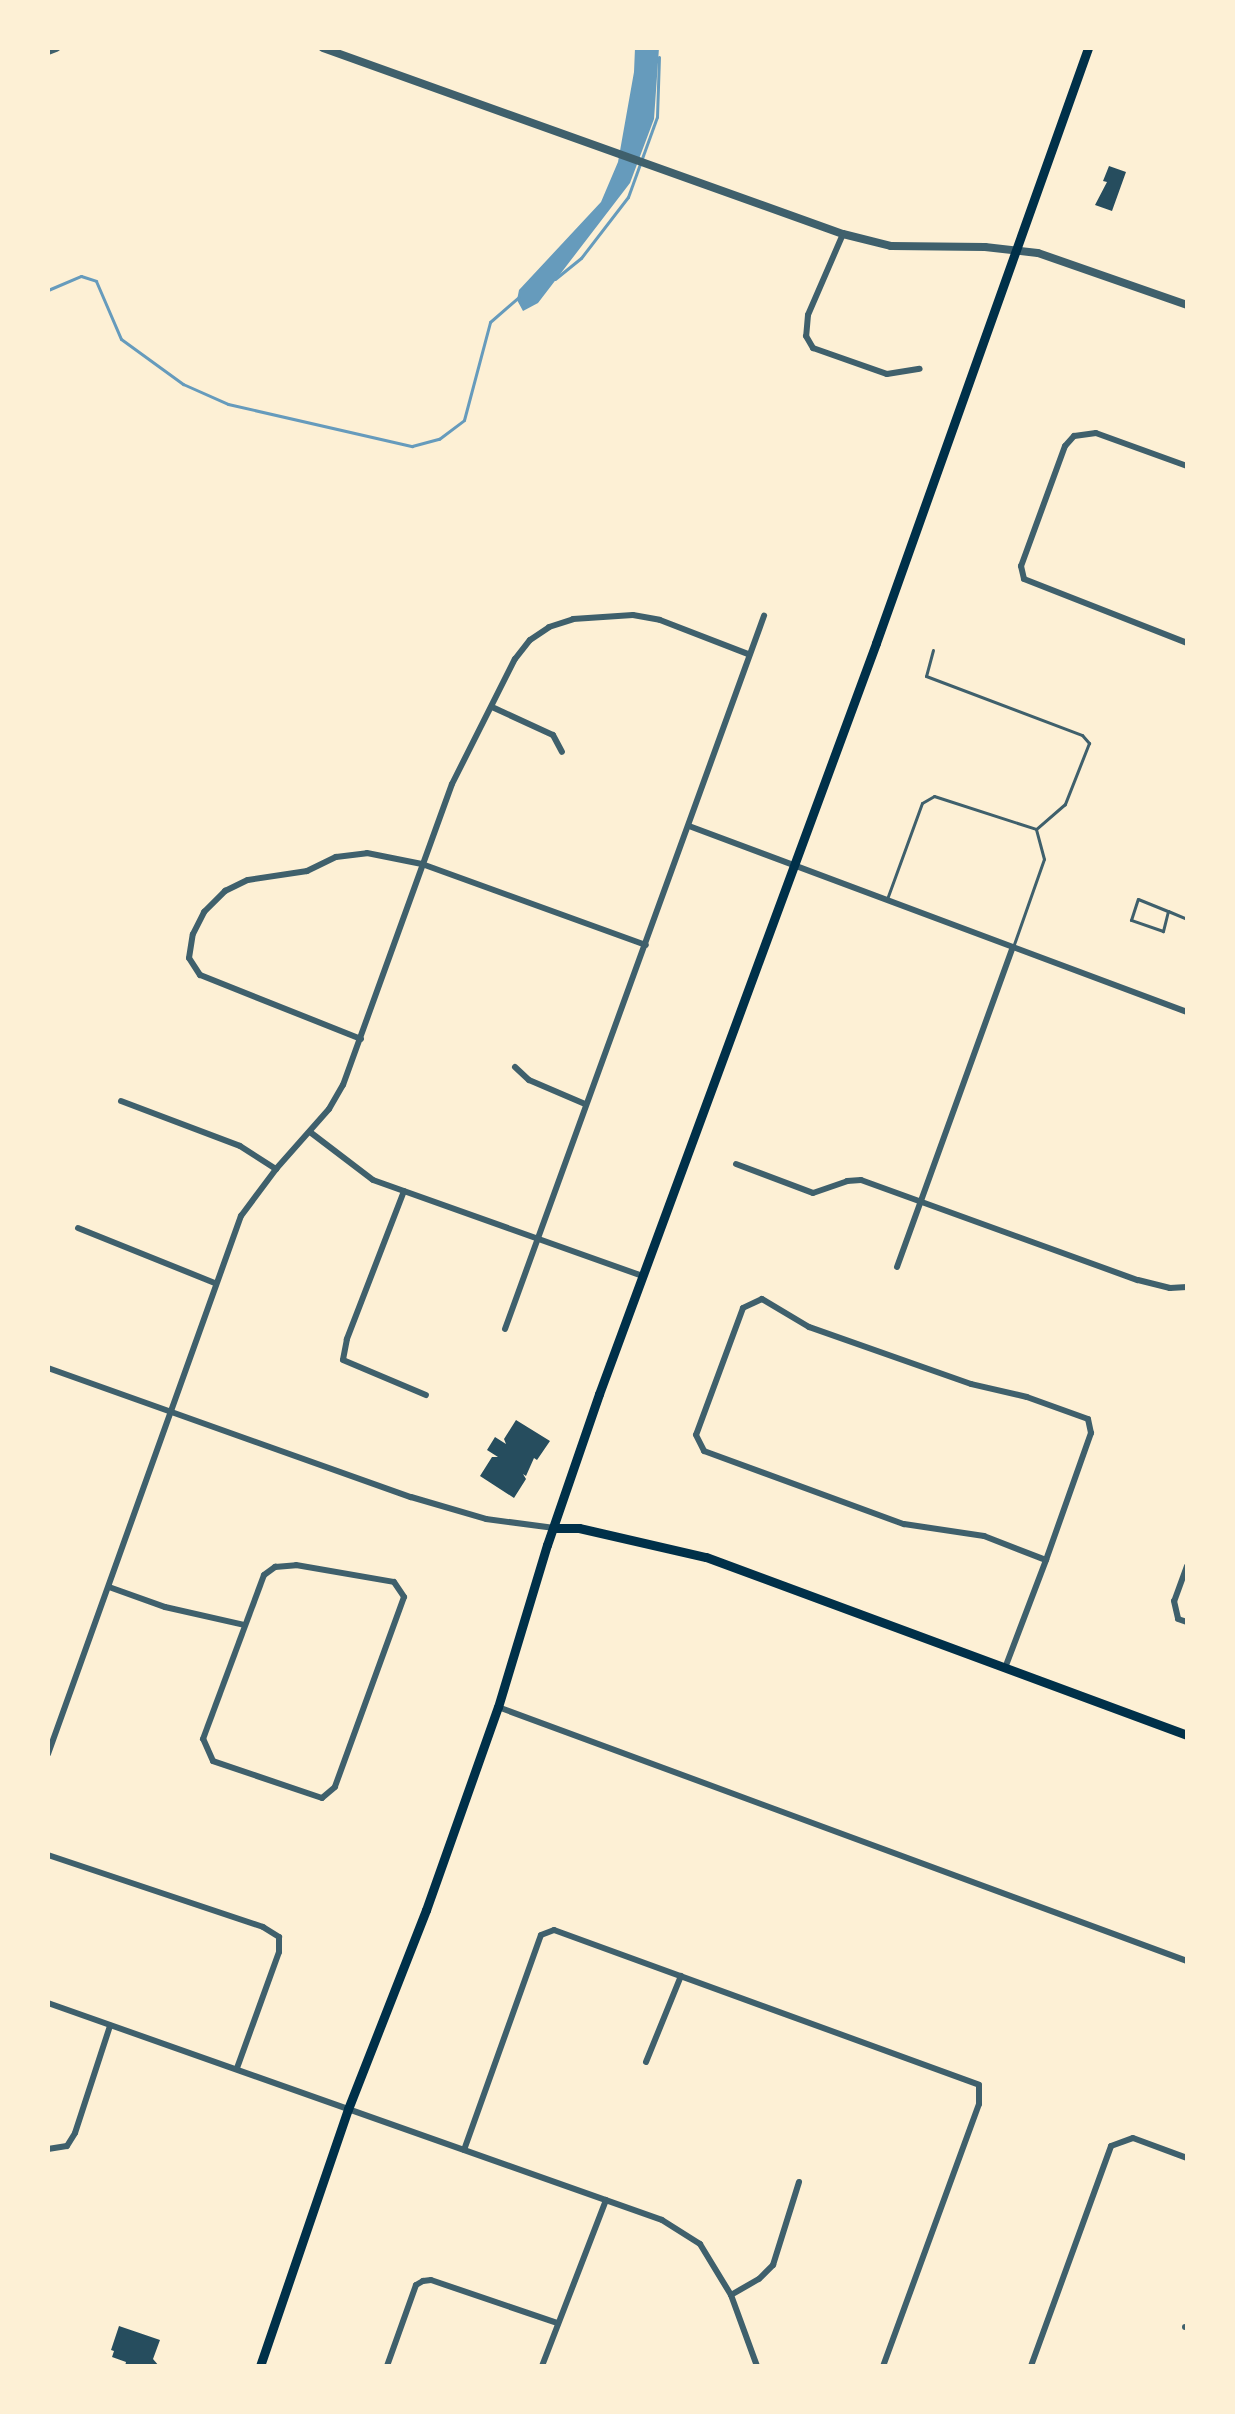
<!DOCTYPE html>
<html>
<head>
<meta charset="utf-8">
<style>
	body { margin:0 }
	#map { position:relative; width:1235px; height:2414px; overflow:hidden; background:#fdf0d5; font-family:"DejaVu Sans",sans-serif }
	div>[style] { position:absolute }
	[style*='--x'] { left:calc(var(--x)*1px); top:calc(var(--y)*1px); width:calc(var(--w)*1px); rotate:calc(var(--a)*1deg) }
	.water>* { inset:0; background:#669bbc }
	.stream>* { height:3px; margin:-1.5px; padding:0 1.5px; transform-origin:1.5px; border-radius:1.5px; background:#669bbc }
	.building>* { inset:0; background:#264d5e }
	.service>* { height:3px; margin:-1.5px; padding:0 1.5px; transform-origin:1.5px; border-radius:1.5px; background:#3f606c }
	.minor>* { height:6px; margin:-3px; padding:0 3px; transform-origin:3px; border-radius:3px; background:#3f606c }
	.tertiary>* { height:8px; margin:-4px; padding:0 4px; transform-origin:4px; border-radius:4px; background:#3f606c }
	.secondary>* { height:9px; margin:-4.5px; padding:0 4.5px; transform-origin:4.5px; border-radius:4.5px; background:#003049 }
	span { translate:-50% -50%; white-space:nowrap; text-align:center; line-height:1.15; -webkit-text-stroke:7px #fdf0d5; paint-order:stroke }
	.frame { position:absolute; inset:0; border:50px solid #fdf0d5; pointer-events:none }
</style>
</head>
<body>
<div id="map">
	<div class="water">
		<div style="clip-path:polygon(635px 48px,659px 48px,654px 119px,630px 183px,538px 303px,523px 311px,517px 300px,519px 290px,601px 202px,618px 162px,634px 72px)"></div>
	</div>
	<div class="stream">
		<div style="--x:555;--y:279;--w:33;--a:-39"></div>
		<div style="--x:581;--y:258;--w:77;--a:-52.4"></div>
		<div style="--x:628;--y:197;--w:85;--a:-70.1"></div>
		<div style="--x:657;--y:117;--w:60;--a:-88.1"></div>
		<div style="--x:48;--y:290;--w:36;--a:-23"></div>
		<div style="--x:81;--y:276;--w:16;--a:18"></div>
		<div style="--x:96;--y:281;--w:63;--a:66.7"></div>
		<div style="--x:121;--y:339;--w:77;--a:36"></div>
		<div style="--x:183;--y:384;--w:49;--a:24"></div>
		<div style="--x:228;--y:404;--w:189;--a:12.9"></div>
		<div style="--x:412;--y:446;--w:28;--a:-15"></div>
		<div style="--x:439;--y:439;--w:31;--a:-37"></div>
		<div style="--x:464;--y:420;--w:101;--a:-75.1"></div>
		<div style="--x:490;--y:322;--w:38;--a:-41"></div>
	</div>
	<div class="building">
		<div style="clip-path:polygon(1109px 166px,1126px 172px,1112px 211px,1095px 205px,1107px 182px,1103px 181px)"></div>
		<div style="clip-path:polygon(516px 1420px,550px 1441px,537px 1460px,534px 1458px,526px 1476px,523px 1474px,526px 1479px,514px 1498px,480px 1476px,492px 1457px,498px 1457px,487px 1450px,495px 1437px,506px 1444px,504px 1439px)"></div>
		<div style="clip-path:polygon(119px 2326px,160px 2340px,153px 2359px,159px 2366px,125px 2366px,126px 2362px,112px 2357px,114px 2351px,111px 2350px)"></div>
	</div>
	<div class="service">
		<div style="--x:933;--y:650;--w:27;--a:105"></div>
		<div style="--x:926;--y:676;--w:167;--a:20.7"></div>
		<div style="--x:1082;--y:735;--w:11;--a:49"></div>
		<div style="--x:1089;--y:743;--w:66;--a:111.5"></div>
		<div style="--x:1065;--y:804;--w:38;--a:139"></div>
		<div style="--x:887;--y:899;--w:102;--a:-70"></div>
		<div style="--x:922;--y:803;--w:14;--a:-30"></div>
		<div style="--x:934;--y:796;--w:107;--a:17.9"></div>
		<div style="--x:1168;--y:911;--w:21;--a:104"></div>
		<div style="--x:1163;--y:931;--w:34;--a:-161"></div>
		<div style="--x:1131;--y:920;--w:22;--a:-72"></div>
		<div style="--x:1138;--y:899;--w:32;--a:22"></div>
		<div style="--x:1168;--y:911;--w:21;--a:23"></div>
		<div style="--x:1013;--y:947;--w:93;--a:-70.6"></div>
		<div style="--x:1044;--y:859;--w:31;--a:-105"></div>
	</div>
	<div class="minor">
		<div style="--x:843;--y:234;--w:88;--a:113.4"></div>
		<div style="--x:808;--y:315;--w:21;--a:95"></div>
		<div style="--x:806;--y:336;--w:14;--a:60"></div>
		<div style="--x:813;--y:348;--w:78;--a:19.4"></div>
		<div style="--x:887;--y:374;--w:33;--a:-9"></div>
		<div style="--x:1187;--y:466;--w:97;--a:-160.1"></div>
		<div style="--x:1096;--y:433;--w:22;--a:172"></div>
		<div style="--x:1074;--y:436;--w:13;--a:132"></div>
		<div style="--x:1065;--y:446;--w:128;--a:110.1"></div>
		<div style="--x:1021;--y:566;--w:13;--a:77"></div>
		<div style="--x:1024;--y:579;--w:175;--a:21.4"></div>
		<div style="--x:492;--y:707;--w:67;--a:24.7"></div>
		<div style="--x:553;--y:735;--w:19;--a:62"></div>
		<div style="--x:689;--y:826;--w:532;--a:20.48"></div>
		<div style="--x:361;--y:1039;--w:173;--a:-158.3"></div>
		<div style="--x:200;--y:975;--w:20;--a:-123"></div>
		<div style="--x:189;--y:958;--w:24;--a:-81"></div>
		<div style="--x:193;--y:934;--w:25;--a:-63"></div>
		<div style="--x:204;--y:912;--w:30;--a:-45"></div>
		<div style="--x:225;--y:891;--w:25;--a:-26"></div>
		<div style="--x:248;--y:880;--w:60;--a:-8.7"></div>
		<div style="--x:307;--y:871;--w:32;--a:-26"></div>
		<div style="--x:336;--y:857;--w:31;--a:-7"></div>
		<div style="--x:367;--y:853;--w:56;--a:11.3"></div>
		<div style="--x:422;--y:864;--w:238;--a:19.9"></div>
		<div style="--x:515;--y:1067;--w:19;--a:43"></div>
		<div style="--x:529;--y:1080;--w:61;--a:23.2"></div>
		<div style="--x:121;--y:1101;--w:127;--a:20.7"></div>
		<div style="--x:240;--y:1146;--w:43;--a:32.6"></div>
		<div style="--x:310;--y:1132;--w:79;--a:37.3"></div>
		<div style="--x:373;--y:1180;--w:286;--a:19.6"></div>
		<div style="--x:736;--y:1164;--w:82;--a:20.6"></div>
		<div style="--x:813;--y:1193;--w:36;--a:-19"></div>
		<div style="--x:847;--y:1181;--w:14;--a:-4"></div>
		<div style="--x:861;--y:1180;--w:294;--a:19.9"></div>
		<div style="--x:1138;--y:1280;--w:33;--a:14"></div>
		<div style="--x:1170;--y:1288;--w:17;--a:-3"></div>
		<div style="--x:404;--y:1191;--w:159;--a:111.1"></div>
		<div style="--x:347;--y:1339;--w:21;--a:101"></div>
		<div style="--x:343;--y:1360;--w:90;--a:22.9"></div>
		<div style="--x:78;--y:1228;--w:148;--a:21.9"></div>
		<div style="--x:897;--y:1267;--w:340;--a:-70.1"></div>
		<div style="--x:505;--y:1329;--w:759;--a:-70.04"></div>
		<div style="--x:48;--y:1368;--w:385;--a:19.6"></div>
		<div style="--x:411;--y:1497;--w:78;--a:16.3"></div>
		<div style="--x:486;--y:1519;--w:69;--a:7.5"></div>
		<div style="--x:296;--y:1565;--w:99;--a:9.8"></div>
		<div style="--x:394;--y:1582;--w:18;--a:56"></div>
		<div style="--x:404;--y:1597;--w:202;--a:110"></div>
		<div style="--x:335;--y:1787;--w:17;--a:140"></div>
		<div style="--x:322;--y:1798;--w:115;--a:-161.3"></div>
		<div style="--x:213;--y:1761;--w:24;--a:-114"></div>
		<div style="--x:203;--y:1739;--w:175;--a:-69.6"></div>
		<div style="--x:264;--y:1575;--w:14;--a:-36"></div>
		<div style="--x:275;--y:1567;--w:21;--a:-5"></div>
		<div style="--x:1187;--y:1566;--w:37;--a:110"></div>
		<div style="--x:1174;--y:1601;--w:18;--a:77"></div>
		<div style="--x:1178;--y:1619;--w:9;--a:18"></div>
		<div style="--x:109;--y:1587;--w:59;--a:19.7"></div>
		<div style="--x:165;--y:1607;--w:81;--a:12.8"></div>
		<div style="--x:1005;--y:1668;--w:116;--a:-69.2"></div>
		<div style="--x:1046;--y:1560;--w:135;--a:-70.5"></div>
		<div style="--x:1091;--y:1433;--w:14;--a:-102"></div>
		<div style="--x:1088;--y:1419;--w:65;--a:-160.2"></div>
		<div style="--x:1027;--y:1397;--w:57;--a:-166.9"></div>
		<div style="--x:971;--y:1384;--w:172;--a:-160.6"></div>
		<div style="--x:809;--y:1327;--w:55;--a:-149.2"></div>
		<div style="--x:762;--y:1299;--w:21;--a:155"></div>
		<div style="--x:743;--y:1308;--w:135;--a:110.3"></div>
		<div style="--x:696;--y:1435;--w:18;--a:63"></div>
		<div style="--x:704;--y:1451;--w:213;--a:20.1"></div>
		<div style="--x:904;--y:1524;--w:81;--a:8.5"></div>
		<div style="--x:984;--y:1536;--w:66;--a:21.2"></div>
		<div style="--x:498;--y:1707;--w:734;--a:20.24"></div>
		<div style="--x:48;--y:1754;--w:572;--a:-70.27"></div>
		<div style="--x:241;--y:1216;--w:59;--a:-53.3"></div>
		<div style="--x:276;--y:1169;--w:80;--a:-48.5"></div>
		<div style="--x:329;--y:1109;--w:28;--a:-60"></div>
		<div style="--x:343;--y:1085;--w:320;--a:-70.1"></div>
		<div style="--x:452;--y:784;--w:140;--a:-63.3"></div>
		<div style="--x:515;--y:659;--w:24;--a:-52"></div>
		<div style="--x:530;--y:640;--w:23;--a:-34"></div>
		<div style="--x:549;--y:627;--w:25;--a:-18"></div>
		<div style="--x:573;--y:619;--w:60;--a:-3.8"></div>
		<div style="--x:633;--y:615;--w:27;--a:10"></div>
		<div style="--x:660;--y:620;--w:94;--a:21.1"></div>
		<div style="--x:48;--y:1855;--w:227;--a:18.5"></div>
		<div style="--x:263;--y:1927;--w:19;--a:32"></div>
		<div style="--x:279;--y:1937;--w:15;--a:90"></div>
		<div style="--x:279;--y:1952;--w:123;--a:109.9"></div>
		<div style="--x:48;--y:2003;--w:651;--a:19.46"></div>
		<div style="--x:662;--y:2220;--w:45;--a:32.3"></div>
		<div style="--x:700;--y:2244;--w:60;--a:58.7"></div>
		<div style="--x:731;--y:2295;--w:76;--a:69.9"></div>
		<div style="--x:646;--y:2062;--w:93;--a:-67.9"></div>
		<div style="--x:48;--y:2149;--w:19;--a:-9"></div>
		<div style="--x:67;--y:2146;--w:15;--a:-58"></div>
		<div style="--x:75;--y:2133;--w:113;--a:-71.9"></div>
		<div style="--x:464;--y:2150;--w:228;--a:-70.3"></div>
		<div style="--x:541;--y:1935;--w:14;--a:-21"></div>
		<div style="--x:554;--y:1930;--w:452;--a:20"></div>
		<div style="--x:979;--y:2085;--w:19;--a:90"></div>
		<div style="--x:979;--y:2104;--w:279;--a:110.1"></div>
		<div style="--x:731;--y:2295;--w:32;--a:-30"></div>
		<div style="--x:759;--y:2279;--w:20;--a:-45"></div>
		<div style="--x:773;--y:2265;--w:87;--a:-72.6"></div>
		<div style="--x:1185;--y:2327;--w:2;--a:0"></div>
		<div style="--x:387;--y:2366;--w:86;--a:-70.3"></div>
		<div style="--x:416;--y:2285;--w:8;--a:-30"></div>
		<div style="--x:423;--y:2281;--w:8;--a:-7"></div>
		<div style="--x:431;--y:2280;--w:133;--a:18.8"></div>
		<div style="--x:542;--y:2366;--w:178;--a:-68.9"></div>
		<div style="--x:1031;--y:2366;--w:234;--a:-70"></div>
		<div style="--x:1111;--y:2146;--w:23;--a:-20"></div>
		<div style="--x:1133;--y:2138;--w:58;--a:20.3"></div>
	</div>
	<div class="tertiary">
		<div style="--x:323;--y:48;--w:552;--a:19.68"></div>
		<div style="--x:843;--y:234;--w:49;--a:14"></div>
		<div style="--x:891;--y:246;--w:94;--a:0.6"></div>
		<div style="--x:985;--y:247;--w:53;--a:6.5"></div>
		<div style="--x:1038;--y:253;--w:158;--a:19.2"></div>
		<div style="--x:48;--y:51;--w:9;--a:-21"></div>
	</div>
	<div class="secondary">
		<div style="--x:554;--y:1528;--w:25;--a:0"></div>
		<div style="--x:579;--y:1528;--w:130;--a:12.9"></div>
		<div style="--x:706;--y:1557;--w:513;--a:20.31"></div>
		<div style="--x:260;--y:2366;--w:272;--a:-71.1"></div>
		<div style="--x:348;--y:2109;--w:214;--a:-68.6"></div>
		<div style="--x:426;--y:1910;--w:215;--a:-70.5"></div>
		<div style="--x:498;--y:1707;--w:169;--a:-73.2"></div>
		<div style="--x:547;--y:1545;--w:160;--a:-71"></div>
		<div style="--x:599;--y:1394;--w:800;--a:-69.75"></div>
		<div style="--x:876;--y:643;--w:632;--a:-70.39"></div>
	</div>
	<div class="frame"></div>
</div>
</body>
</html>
